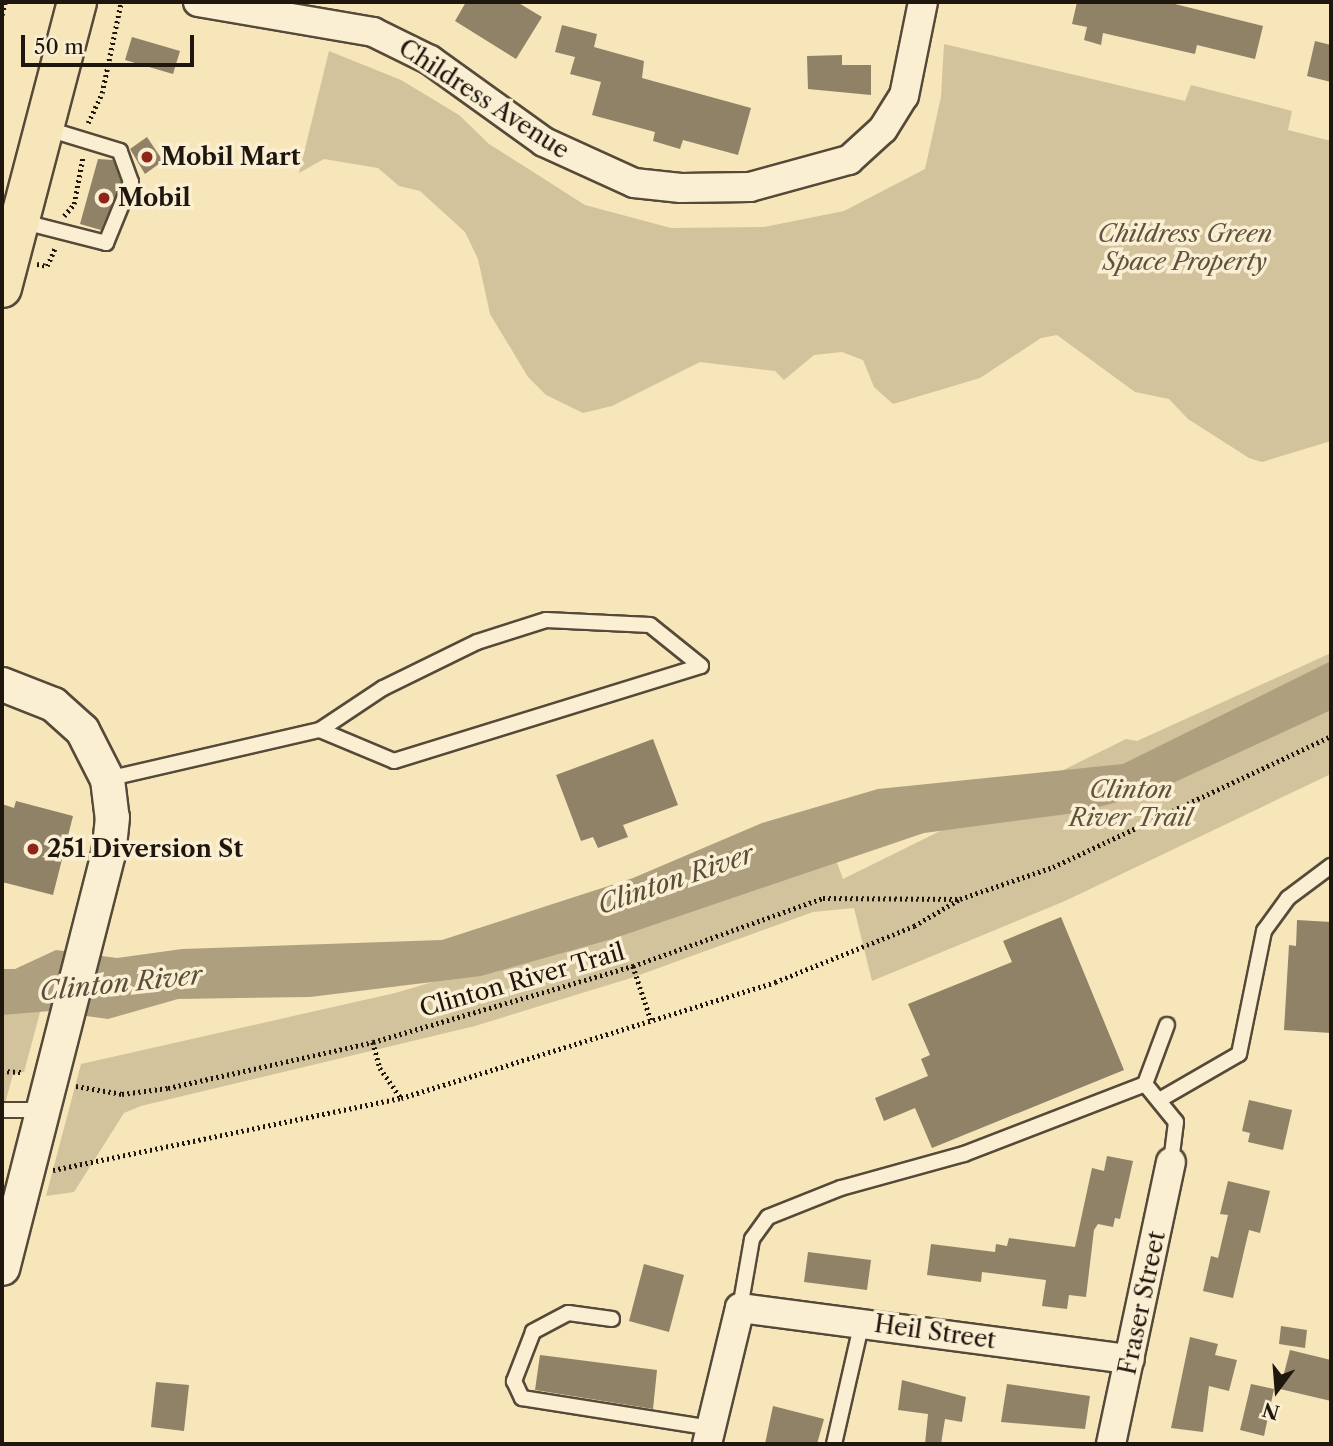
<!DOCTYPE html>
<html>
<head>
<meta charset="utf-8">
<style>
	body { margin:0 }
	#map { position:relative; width:1333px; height:1446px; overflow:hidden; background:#f7e6b9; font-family:"Libre Caslon Text",serif }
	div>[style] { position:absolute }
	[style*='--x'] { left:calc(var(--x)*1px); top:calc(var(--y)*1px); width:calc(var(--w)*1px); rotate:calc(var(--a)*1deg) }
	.green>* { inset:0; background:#d2c39c }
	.water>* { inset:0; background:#ae9f7f }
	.building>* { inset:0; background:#8f8267 }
	.path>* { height:4.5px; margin-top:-2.25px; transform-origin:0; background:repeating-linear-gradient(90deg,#1f160e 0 2px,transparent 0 5.5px) }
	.roads { filter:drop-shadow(2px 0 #554a39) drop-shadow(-2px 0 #554a39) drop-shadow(0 2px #554a39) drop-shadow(0 -2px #554a39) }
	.service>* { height:14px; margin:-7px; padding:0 7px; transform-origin:7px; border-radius:7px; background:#faefd2 }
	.minor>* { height:28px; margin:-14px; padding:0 14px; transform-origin:14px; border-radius:14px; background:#faefd2 }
	.tertiary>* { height:33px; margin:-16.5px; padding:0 16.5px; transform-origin:16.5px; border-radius:16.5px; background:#faefd2 }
	.primary>* { height:38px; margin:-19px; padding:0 19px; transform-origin:19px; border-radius:19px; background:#f7e6b9 }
	.dots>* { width:19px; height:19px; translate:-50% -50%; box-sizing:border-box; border:4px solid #faefd2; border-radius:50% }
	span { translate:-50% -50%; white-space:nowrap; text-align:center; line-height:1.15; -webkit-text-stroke:7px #faefd2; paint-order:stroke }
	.street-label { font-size:24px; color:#1f160e }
	.poi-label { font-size:24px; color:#1f160e; font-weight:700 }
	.left { translate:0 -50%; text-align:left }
	.park-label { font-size:24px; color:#5e5340; font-style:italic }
	.water-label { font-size:26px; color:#584d3b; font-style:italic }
	.frame { position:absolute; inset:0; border:4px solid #1f160e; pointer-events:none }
	.north { position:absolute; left:1242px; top:1355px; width:70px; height:70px; -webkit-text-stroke:5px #faefd2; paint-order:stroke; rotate:196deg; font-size:19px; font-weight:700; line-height:28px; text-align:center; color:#1f160e }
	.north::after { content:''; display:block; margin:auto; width:24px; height:32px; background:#1f160e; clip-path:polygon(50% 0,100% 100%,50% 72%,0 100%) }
	.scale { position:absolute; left:21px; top:35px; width:173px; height:32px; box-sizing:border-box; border:4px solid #1f160e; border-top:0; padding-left:9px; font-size:21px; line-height:24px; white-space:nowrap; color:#1f160e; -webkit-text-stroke:5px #faefd2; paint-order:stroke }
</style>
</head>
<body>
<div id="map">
	<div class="green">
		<div style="clip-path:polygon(944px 44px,1185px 101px,1191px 85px,1292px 111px,1288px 130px,1331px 141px,1331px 441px,1262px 462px,1249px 458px,1188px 419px,1169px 399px,1135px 392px,1057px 335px,1041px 338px,980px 378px,893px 404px,874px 387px,863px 360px,842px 352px,814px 355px,784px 380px,775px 371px,700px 362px,612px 406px,583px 413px,546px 395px,528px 377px,490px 314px,478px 259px,465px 232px,420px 191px,399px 186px,378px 168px,324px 159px,299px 173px,329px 51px,401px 80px,459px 115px,489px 144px,585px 205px,671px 228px,764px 227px,844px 211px,925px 169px,941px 97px)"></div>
		<div style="clip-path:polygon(1331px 653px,1331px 774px,1065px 901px,872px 981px,854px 908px,813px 912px,631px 978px,475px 1026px,141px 1106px,124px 1113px,74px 1192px,46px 1196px,81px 1064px,395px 993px,574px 941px,832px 849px,843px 879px,1126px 739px,1137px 741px)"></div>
		<div style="clip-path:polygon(49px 979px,24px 1072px,13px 1074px,2px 1115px,2px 987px)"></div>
	</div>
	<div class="water">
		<div style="clip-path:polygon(1331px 661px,1331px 710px,1149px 794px,1075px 813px,924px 833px,612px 939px,481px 976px,310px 997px,178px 999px,108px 1019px,50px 1011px,2px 1015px,2px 969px,15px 969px,56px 950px,117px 958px,182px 949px,442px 940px,633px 878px,762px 823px,878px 789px,1123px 764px)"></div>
	</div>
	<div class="building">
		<div style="clip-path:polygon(466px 2px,517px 2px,542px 17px,516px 59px,455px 21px)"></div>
		<div style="clip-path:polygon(1077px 2px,1167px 2px,1263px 26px,1255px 59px,1197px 45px,1195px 54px,1103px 33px,1101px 45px,1084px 40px,1087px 27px,1072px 24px)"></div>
		<div style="clip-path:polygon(562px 25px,597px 34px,594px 47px,644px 61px,642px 78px,751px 108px,738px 155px,683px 140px,680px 149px,653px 141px,655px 132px,592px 115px,601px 82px,570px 74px,575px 57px,555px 52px)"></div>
		<div style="clip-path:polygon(132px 37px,180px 51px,173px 74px,125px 60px)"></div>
		<div style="clip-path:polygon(1315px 41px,1331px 45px,1331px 82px,1307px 76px)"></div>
		<div style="clip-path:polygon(842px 55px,842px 65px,871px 65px,871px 95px,808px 89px,807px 56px)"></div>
		<div style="clip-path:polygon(147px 137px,163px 161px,145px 174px,130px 149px)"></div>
		<div style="clip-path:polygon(98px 159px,113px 160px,121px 182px,101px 230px,80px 224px)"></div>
		<div style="clip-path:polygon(653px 739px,678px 805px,623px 825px,628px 837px,598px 848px,593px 837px,581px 841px,556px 775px)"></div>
		<div style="clip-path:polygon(16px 801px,73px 816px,53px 895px,2px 882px,2px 804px,14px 808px)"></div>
		<div style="clip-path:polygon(1061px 917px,1124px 1070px,932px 1148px,915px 1108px,884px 1121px,875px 1098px,928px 1076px,921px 1059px,930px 1055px,908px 1004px,1012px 962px,1003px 941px)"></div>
		<div style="clip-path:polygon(1297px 920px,1331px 922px,1331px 1033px,1284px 1030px,1289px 945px,1296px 946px)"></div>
		<div style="clip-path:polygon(1249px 1100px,1292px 1110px,1283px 1150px,1248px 1142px,1250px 1133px,1242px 1131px)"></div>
		<div style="clip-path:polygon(1107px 1156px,1133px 1161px,1120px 1219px,1115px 1218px,1113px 1227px,1098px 1224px,1094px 1230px,1086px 1297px,1069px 1295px,1067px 1309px,1042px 1306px,1046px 1280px,982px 1272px,981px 1282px,927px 1275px,931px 1244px,995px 1252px,996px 1244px,1007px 1246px,1009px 1238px,1075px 1247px,1092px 1168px,1104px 1171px)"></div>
		<div style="clip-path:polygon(1228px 1181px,1270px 1191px,1260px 1233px,1249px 1230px,1233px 1298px,1203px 1291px,1211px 1256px,1218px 1258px,1228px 1215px,1220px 1214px)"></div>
		<div style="clip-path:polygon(808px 1252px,871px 1260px,867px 1290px,804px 1282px)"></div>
		<div style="clip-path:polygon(644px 1264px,684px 1275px,669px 1332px,629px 1321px)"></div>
		<div style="clip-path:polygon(1281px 1326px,1307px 1330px,1305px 1348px,1279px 1344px)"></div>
		<div style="clip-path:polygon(1190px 1337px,1218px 1344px,1215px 1355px,1237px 1360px,1229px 1391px,1209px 1386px,1203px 1432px,1171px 1428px)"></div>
		<div style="clip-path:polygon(1290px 1350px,1331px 1360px,1331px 1401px,1280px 1389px)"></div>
		<div style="clip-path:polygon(540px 1355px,657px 1370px,653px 1409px,535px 1390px)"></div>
		<div style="clip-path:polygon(902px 1380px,966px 1397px,962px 1422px,945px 1419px,941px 1444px,925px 1444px,928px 1414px,898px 1410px)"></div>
		<div style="clip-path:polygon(156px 1382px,189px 1385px,184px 1431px,151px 1427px)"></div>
		<div style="clip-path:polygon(1007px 1384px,1090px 1396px,1085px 1429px,1001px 1422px)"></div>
		<div style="clip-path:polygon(1251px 1384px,1274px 1389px,1264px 1436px,1240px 1430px)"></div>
		<div style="clip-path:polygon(773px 1406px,824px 1419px,817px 1444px,765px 1444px)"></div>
	</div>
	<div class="path">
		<div style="--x:2;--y:15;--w:13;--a:-77"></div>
		<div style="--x:88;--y:123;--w:33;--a:-65"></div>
		<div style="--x:102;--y:93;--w:93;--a:-78.2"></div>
		<div style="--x:64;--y:216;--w:16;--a:-50"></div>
		<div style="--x:74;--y:204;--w:49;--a:-79.4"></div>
		<div style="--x:37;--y:264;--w:10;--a:11"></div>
		<div style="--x:47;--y:266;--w:20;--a:-66"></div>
		<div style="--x:633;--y:966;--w:60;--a:71.6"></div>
		<div style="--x:373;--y:1042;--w:27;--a:75"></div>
		<div style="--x:380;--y:1068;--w:37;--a:55"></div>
		<div style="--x:2;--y:1071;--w:22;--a:3"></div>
		<div style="--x:76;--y:1086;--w:47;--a:9.9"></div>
		<div style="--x:122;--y:1094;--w:46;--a:-7.4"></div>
		<div style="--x:168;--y:1088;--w:210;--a:-12.6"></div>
		<div style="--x:373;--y:1042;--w:271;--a:-16.3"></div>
		<div style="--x:633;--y:966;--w:202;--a:-19.7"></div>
		<div style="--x:823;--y:898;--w:136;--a:0.4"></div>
		<div style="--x:53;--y:1170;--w:355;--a:-11.7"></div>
		<div style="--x:401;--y:1098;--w:392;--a:-17.2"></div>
		<div style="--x:775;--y:982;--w:150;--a:-21.9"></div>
		<div style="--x:914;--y:926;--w:53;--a:-30.4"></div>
		<div style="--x:960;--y:899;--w:98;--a:-19"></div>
		<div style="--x:1053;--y:867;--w:307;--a:-25.2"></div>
	</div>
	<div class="roads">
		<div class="service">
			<div style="--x:20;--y:221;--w:89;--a:14.3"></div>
			<div style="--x:106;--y:243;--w:66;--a:-67.7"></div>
			<div style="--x:131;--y:182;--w:33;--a:-110"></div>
			<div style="--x:120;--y:151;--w:78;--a:-163"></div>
			<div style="--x:107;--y:779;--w:219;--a:-13"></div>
			<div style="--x:320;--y:730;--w:80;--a:22.7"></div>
			<div style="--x:394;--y:761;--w:321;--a:-17.2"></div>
			<div style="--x:701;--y:666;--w:65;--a:-141.2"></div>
			<div style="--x:650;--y:625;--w:104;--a:-177.2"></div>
			<div style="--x:546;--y:620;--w:72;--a:162.3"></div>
			<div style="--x:477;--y:642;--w:105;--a:153.9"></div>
			<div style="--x:383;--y:688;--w:76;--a:146.3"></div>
			<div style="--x:1145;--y:1084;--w:49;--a:50.8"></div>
			<div style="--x:1176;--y:1122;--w:40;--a:97.1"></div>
			<div style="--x:1161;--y:1099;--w:90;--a:-30"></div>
			<div style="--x:1239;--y:1054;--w:126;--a:-78.5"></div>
			<div style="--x:1264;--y:931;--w:41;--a:-54"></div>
			<div style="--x:1288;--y:898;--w:54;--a:-36.7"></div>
			<div style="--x:2;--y:1110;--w:39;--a:0"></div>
			<div style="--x:740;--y:1308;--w:70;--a:-80.1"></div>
			<div style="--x:752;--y:1239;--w:27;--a:-54"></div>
			<div style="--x:768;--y:1217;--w:79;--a:-21.7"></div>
			<div style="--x:841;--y:1188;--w:128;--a:-15.5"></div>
			<div style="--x:964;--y:1154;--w:194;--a:-21.1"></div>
			<div style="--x:1145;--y:1084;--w:63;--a:-69.6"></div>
			<div style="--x:612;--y:1319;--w:44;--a:-172.2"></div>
			<div style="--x:568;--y:1313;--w:40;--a:152"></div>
			<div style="--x:533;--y:1332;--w:53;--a:111.2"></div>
			<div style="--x:514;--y:1381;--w:19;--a:65"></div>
			<div style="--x:522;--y:1398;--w:191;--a:9"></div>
			<div style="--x:834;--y:1444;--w:125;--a:-77.1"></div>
		</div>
		<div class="minor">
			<div style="--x:198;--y:2;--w:178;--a:9.7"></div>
			<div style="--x:373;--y:32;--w:64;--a:26.2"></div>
			<div style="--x:430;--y:60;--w:140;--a:35.7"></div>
			<div style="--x:544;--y:142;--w:99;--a:24.5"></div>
			<div style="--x:634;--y:183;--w:47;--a:6.1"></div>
			<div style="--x:681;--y:188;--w:69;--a:-0.8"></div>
			<div style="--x:750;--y:187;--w:103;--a:-15.3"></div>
			<div style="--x:849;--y:160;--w:46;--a:-42.4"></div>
			<div style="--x:883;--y:129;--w:39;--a:-58"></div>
			<div style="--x:904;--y:96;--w:96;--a:-78.6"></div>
			<div style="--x:707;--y:1444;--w:140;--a:-76.4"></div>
			<div style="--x:740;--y:1308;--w:393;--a:7.5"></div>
			<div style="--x:1111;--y:1444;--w:288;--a:-78"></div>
		</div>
		<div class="tertiary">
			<div style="--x:2;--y:684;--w:55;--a:21.4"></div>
			<div style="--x:53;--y:704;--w:39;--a:42"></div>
			<div style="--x:82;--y:730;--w:55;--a:63"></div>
			<div style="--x:107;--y:779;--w:38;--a:83"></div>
			<div style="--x:112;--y:817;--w:36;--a:96"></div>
			<div style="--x:108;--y:853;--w:428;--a:104.3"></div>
		</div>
		<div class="primary">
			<div style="--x:2;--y:288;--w:296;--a:-75.3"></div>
		</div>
	</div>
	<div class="dots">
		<div style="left:147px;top:157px;background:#8f2418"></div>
		<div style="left:104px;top:198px;background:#8f2418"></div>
		<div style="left:33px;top:849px;background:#8f2418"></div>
	</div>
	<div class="street-label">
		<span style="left:484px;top:99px;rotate:33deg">Childress Avenue</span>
		<span style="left:522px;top:980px;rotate:-16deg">Clinton River Trail</span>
		<span style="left:1142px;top:1303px;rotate:-78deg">Fraser Street</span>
		<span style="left:935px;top:1332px;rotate:8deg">Heil Street</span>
	</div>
	<div class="poi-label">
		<span class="left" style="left:161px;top:157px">Mobil Mart</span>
		<span class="left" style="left:118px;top:198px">Mobil</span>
		<span class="left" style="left:47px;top:849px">251 Diversion St</span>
	</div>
	<div class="park-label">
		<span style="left:1185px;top:248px">Childress Green<br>Space Property</span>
		<span style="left:1131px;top:804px">Clinton<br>River Trail</span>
	</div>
	<div class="water-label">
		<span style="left:676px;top:880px;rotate:-19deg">Clinton River</span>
		<span style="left:121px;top:984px;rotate:-6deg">Clinton River</span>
	</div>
	<div class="frame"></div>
	<div class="north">N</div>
	<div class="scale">50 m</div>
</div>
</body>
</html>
